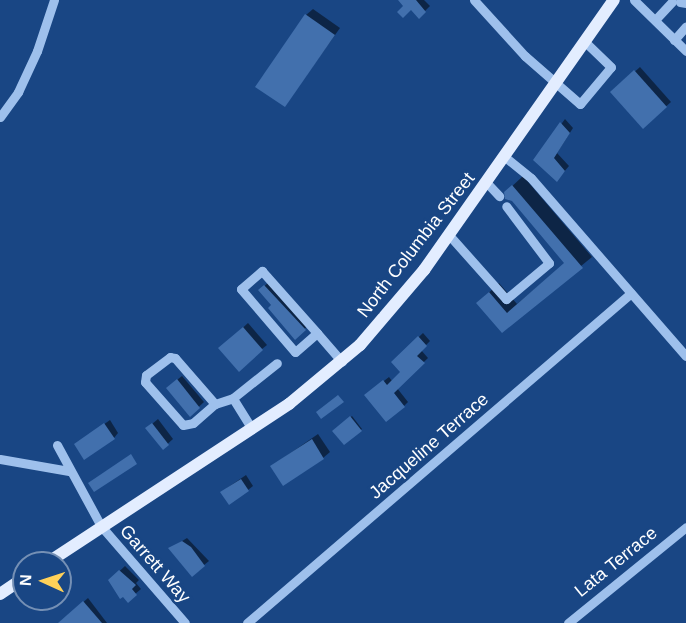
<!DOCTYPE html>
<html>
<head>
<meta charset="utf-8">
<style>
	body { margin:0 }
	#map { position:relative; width:686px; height:623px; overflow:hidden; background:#194684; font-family:Helvetica,sans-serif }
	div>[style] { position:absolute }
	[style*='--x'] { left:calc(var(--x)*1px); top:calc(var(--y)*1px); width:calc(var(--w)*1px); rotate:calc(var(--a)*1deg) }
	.shadow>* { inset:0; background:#0007 }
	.building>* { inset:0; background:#4270ad }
	.minor>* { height:9px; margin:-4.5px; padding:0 4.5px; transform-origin:4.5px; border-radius:4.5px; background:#9ec0ec }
	.major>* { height:12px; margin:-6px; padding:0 6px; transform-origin:6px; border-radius:6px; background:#e3edff }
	span { translate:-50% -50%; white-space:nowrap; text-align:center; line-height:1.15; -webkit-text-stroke:5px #194684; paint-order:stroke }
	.street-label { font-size:18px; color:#fff }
	.north { position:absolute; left:12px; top:551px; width:60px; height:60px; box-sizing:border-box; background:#194684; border:2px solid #7590b5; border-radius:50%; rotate:273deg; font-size:16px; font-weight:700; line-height:24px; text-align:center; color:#fff }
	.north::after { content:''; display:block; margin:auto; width:21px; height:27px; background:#ffd159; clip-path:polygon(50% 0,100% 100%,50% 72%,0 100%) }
</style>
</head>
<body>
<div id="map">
	<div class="shadow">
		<div style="clip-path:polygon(402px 0,424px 0,430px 6px,419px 17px)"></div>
		<div style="clip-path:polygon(313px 9px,340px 28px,285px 105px,306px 15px)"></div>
		<div style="clip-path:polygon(640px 67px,671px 102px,643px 127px,612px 92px)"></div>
		<div style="clip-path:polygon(565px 119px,573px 128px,557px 153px,569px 166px,557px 180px,535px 160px)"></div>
		<div style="clip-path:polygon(523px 176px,592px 257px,502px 331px,478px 303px,499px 283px,517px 304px,566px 263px,506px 192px)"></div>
		<div style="clip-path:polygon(270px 281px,309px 325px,295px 337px,260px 290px)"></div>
		<div style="clip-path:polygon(248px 323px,267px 345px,262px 349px,225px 344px)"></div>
		<div style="clip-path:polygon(423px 333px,430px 341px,421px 350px,428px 358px,397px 388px,408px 402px,404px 406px,371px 391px,389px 377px,392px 381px,402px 372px,393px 362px)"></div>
		<div style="clip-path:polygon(182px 376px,204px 402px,190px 415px,173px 383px)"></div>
		<div style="clip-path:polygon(352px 416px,362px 429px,344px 443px,334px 431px)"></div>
		<div style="clip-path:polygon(158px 419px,173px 439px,163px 448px,152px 424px)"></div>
		<div style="clip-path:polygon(110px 420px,118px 433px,114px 438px,76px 444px)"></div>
		<div style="clip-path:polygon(318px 434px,330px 452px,323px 458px,272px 466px)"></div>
		<div style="clip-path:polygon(246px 475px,253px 486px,248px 490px,227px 488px)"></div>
		<div style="clip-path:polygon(187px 538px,209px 561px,204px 565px,171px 548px)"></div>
		<div style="clip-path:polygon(125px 566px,139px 580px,136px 583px,141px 589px,128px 600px,110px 580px)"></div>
		<div style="clip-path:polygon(88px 598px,107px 623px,59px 623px)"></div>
	</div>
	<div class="building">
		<div style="clip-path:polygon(398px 0,416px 0,426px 12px,419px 19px,411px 10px,403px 18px,397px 12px,403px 6px)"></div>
		<div style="clip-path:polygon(305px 14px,335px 35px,285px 107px,255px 87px)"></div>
		<div style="clip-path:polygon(634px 70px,667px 107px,643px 129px,610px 92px)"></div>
		<div style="clip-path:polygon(560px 122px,570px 133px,554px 158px,565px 171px,557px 182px,533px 160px)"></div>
		<div style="clip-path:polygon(512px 185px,583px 268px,502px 333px,476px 303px,489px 292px,507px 313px,564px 263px,512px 201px,505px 199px,504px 192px)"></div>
		<div style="clip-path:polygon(264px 285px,306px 330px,295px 340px,268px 308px,271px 305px,258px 290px)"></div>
		<div style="clip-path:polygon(243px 327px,263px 350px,239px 372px,218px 348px)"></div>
		<div style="clip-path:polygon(418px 336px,427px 346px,417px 356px,425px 363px,394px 393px,405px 407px,386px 422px,364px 395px,383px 380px,387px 385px,400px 372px,391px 362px)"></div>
		<div style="clip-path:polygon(177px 379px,200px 408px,190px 417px,166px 388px)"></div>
		<div style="clip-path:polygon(338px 395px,344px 402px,321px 419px,316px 412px)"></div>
		<div style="clip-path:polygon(350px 416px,362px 431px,344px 445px,332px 431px)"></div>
		<div style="clip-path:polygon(104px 423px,115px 439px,84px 460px,74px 444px)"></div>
		<div style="clip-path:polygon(152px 423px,169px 445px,163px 450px,145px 428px)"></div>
		<div style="clip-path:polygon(312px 439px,324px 459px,283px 486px,270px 466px)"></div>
		<div style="clip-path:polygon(131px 454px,137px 464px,94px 492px,88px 483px)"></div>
		<div style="clip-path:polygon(241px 479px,249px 491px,229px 505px,220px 492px)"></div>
		<div style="clip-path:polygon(182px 541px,191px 547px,205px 566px,192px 577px,168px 548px)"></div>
		<div style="clip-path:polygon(119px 570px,136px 585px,132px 589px,137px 595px,128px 603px,123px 597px,120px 599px,108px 580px)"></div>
		<div style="clip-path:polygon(83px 601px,102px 623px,58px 623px)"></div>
	</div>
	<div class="minor">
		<div style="--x:474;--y:0;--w:76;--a:47.7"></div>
		<div style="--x:525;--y:56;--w:73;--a:41.1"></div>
		<div style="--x:580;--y:104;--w:48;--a:-50"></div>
		<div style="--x:611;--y:67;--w:37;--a:-136"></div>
		<div style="--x:634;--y:0;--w:73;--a:44.4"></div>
		<div style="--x:680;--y:2;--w:6;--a:9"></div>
		<div style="--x:655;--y:20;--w:25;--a:-47"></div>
		<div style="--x:674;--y:40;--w:18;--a:-49"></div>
		<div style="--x:0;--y:117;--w:31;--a:-54"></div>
		<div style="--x:18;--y:92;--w:45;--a:-65.1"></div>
		<div style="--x:37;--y:51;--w:54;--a:-71.6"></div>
		<div style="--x:505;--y:157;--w:33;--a:39"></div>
		<div style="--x:531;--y:178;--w:236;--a:49"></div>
		<div style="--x:487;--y:183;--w:18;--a:47"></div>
		<div style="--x:449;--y:235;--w:86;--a:48.3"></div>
		<div style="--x:506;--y:299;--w:56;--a:-39.9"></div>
		<div style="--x:549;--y:263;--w:71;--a:-127"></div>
		<div style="--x:317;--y:333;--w:29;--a:139"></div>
		<div style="--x:295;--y:352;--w:83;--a:-130.6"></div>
		<div style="--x:241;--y:289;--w:28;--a:-41"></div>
		<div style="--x:262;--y:271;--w:83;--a:48.4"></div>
		<div style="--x:317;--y:333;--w:38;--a:49"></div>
		<div style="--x:215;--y:404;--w:61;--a:-131"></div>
		<div style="--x:175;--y:358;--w:5;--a:-169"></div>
		<div style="--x:170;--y:357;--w:30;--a:143"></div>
		<div style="--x:146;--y:375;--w:7;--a:98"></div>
		<div style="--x:145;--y:382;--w:57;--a:48.5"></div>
		<div style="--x:183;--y:425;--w:10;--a:-11"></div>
		<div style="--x:193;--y:423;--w:29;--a:-41"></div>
		<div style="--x:215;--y:404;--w:19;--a:-18"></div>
		<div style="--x:252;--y:429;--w:36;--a:-122"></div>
		<div style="--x:233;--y:398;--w:56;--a:-38.5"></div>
		<div style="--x:57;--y:445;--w:92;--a:61.5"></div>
		<div style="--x:101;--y:526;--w:128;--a:49.1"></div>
		<div style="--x:0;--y:459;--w:70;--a:9.9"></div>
		<div style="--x:247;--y:623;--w:506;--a:-40.67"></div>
		<div style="--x:568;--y:623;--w:152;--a:-39.1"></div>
	</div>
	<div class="major">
		<div style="--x:47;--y:563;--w:290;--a:-33.3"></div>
		<div style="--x:289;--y:404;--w:92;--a:-39.7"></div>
		<div style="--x:360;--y:345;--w:99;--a:-49.5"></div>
		<div style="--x:424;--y:270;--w:330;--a:-54.9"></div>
		<div style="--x:0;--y:594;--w:29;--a:-34"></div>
	</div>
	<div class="street-label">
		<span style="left:416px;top:245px;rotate:-52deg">North Columbia Street</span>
		<span style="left:429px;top:446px;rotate:-41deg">Jacqueline Terrace</span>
		<span style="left:616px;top:562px;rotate:-39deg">Lata Terrace</span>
		<span style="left:155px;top:564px;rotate:49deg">Garrett Way</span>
	</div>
	<div class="north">N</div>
</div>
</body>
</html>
